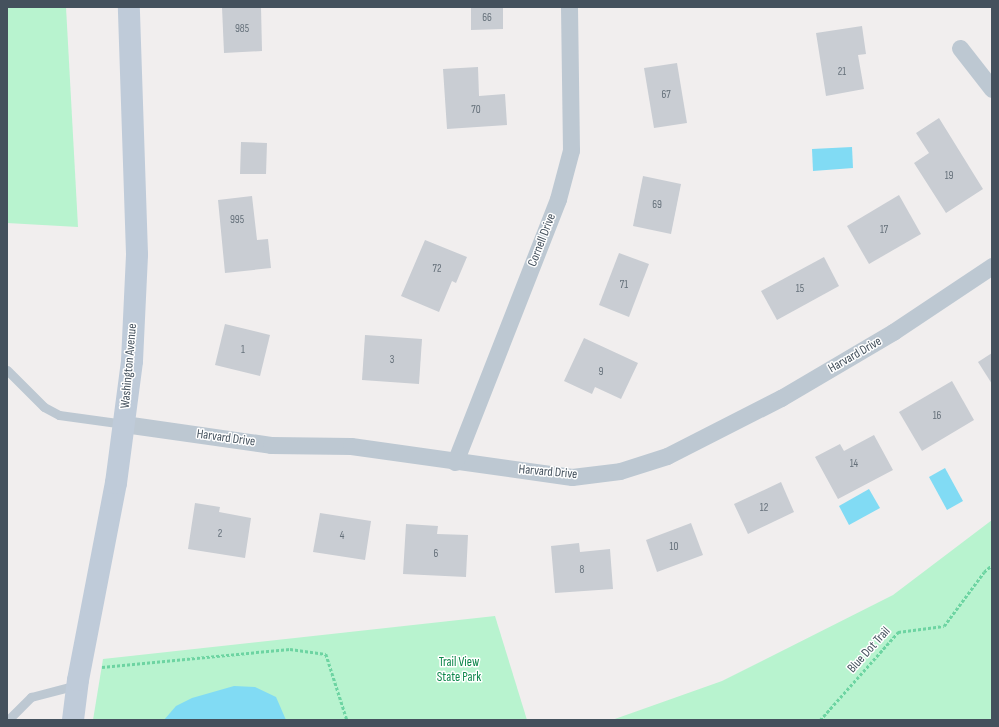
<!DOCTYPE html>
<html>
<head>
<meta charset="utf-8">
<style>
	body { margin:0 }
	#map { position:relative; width:999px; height:727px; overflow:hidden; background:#f1eeee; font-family:"Sofia Sans Condensed",sans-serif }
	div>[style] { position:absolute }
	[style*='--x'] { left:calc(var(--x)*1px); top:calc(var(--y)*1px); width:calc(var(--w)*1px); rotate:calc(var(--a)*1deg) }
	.green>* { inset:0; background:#b8f3cf }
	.water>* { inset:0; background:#81dbf4 }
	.building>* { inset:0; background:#c9cdd3 }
	.path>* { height:2.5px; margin-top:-1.25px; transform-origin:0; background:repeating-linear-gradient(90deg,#6dd4a2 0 3px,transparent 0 5px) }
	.lane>* { height:9px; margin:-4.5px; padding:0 4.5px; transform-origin:4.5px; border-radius:4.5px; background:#bdc8d2 }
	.street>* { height:17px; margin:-8.5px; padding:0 8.5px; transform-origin:8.5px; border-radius:8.5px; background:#bdc8d2 }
	.secondary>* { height:22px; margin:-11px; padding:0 11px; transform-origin:11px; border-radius:11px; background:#bfcbd9 }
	span { translate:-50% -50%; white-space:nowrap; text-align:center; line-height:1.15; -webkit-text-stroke:3px #fff; paint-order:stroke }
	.number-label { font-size:11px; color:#65707a }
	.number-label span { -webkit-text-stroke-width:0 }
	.street-label { font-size:13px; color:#44515d }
	.park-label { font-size:13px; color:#0e864b }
	.frame { position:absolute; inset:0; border:8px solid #44515d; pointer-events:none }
</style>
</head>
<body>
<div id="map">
	<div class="green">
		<div style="clip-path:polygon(7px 7px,66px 7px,78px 227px,7px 223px)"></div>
		<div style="clip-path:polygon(992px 520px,992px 720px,612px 720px,722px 681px,893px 595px)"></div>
		<div style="clip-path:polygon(495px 616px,527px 720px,93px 720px,103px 659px)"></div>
	</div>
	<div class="water">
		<div style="clip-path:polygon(852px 147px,853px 168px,813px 171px,812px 149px)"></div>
		<div style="clip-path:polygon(945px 468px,963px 501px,947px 510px,929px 477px)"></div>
		<div style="clip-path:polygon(869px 489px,880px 508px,849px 525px,839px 506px)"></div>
		<div style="clip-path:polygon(234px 686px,255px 687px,276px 697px,286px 720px,164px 720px,176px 706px,192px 698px)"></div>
	</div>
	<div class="building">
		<div style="clip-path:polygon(222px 7px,261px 7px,262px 51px,224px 53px)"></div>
		<div style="clip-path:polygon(471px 7px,503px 7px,503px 29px,471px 30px)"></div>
		<div style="clip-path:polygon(862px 26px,866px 54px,858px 55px,864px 89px,826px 96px,816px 33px)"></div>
		<div style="clip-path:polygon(677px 63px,687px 123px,654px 128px,644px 68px)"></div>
		<div style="clip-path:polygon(478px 67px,479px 96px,505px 94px,507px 125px,447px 129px,443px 69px)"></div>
		<div style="clip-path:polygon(939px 118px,983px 189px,946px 213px,914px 163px,929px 153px,916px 133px)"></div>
		<div style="clip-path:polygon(241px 142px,267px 143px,266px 174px,240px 174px)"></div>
		<div style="clip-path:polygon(643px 176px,681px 184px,671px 234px,633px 226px)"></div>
		<div style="clip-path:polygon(899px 195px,921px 234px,869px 264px,847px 226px)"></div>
		<div style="clip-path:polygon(252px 196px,257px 240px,268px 239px,271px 268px,225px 273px,218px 200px)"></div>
		<div style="clip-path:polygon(425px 240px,467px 257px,456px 283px,452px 281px,439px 312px,401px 296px)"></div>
		<div style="clip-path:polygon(619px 253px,649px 264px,629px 317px,599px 305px)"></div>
		<div style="clip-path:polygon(824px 257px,839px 286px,777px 320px,761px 291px)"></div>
		<div style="clip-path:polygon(225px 324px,270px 335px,260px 376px,215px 365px)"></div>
		<div style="clip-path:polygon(365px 335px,422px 339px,419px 384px,362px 380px)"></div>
		<div style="clip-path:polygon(584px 338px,638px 363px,621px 399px,595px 387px,592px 394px,564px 381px)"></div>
		<div style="clip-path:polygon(992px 353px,992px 384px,978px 362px)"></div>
		<div style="clip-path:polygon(952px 381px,974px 420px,922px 451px,899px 412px)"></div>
		<div style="clip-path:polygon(874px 435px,893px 470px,838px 499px,815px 457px,840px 444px,844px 451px)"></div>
		<div style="clip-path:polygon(781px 482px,794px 512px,748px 534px,734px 504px)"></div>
		<div style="clip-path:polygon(195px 503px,220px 507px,219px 512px,251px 518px,245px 558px,188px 549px)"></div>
		<div style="clip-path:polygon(320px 513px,371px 521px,365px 560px,313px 552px)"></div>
		<div style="clip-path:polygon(691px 523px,703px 555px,657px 572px,646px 540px)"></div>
		<div style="clip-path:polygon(406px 524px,438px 526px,437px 534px,468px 535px,466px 577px,403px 574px)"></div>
		<div style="clip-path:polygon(579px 543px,580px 552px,610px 549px,613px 589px,555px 593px,551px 546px)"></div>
	</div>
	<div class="path">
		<div style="--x:102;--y:667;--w:189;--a:-5.5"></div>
		<div style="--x:290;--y:649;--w:36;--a:8"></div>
		<div style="--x:326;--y:654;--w:69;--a:72.3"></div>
		<div style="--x:820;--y:720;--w:118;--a:-48.4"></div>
		<div style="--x:898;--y:632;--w:46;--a:-7.4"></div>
		<div style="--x:944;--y:626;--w:67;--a:-53.5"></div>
		<div style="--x:984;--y:572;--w:11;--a:-41"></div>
	</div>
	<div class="lane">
		<div style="--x:7;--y:370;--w:52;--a:45"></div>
		<div style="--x:44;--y:407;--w:17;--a:28"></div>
		<div style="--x:59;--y:415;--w:66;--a:7.9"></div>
		<div style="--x:8;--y:720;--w:33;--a:-45"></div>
		<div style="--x:31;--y:697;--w:48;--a:-14.6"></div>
	</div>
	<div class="street">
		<div style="--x:960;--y:48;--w:52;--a:52"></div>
		<div style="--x:124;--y:424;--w:148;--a:8.1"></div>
		<div style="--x:271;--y:445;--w:80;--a:0.7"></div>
		<div style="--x:351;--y:446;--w:223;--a:8"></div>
		<div style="--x:572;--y:477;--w:48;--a:-7.1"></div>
		<div style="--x:620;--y:471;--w:49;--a:-17.7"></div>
		<div style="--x:667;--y:456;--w:128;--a:-27"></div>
		<div style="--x:781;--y:398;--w:130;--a:-30.5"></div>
		<div style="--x:893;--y:332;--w:119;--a:-33.7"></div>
		<div style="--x:455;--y:462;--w:282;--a:-68.6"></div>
		<div style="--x:558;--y:199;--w:51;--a:-75.1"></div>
		<div style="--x:571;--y:150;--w:143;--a:-90.8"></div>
	</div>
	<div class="secondary">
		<div style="--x:73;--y:720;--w:40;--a:-82.9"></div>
		<div style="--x:78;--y:680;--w:201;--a:-79.1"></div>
		<div style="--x:116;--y:483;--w:123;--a:-82.5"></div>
		<div style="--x:132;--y:361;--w:107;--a:-87.3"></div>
		<div style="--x:137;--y:254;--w:247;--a:-91.9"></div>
	</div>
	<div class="number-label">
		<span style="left:487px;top:18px">66</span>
		<span style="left:242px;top:29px">985</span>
		<span style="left:842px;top:72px">21</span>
		<span style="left:666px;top:95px">67</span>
		<span style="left:476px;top:110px">70</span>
		<span style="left:949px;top:176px">19</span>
		<span style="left:657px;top:205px">69</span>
		<span style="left:237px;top:220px">995</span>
		<span style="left:884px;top:230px">17</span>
		<span style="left:437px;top:269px">72</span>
		<span style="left:624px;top:285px">71</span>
		<span style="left:800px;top:289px">15</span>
		<span style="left:243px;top:350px">1</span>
		<span style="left:392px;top:360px">3</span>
		<span style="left:601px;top:372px">9</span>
		<span style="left:937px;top:416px">16</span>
		<span style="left:854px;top:464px">14</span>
		<span style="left:764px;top:508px">12</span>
		<span style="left:220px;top:534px">2</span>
		<span style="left:342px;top:536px">4</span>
		<span style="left:674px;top:547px">10</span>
		<span style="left:436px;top:554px">6</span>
		<span style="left:582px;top:570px">8</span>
	</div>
	<div class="street-label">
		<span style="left:542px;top:240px;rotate:-69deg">Cornell Drive</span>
		<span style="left:855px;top:355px;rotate:-30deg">Harvard Drive</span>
		<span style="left:129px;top:366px;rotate:-85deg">Washington Avenue</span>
		<span style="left:226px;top:438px;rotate:8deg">Harvard Drive</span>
		<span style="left:548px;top:472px;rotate:5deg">Harvard Drive</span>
		<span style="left:869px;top:650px;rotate:-48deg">Blue Dot Trail</span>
	</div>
	<div class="park-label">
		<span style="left:459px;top:670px">Trail View<br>State Park</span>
	</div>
	<div class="frame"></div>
</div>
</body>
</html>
